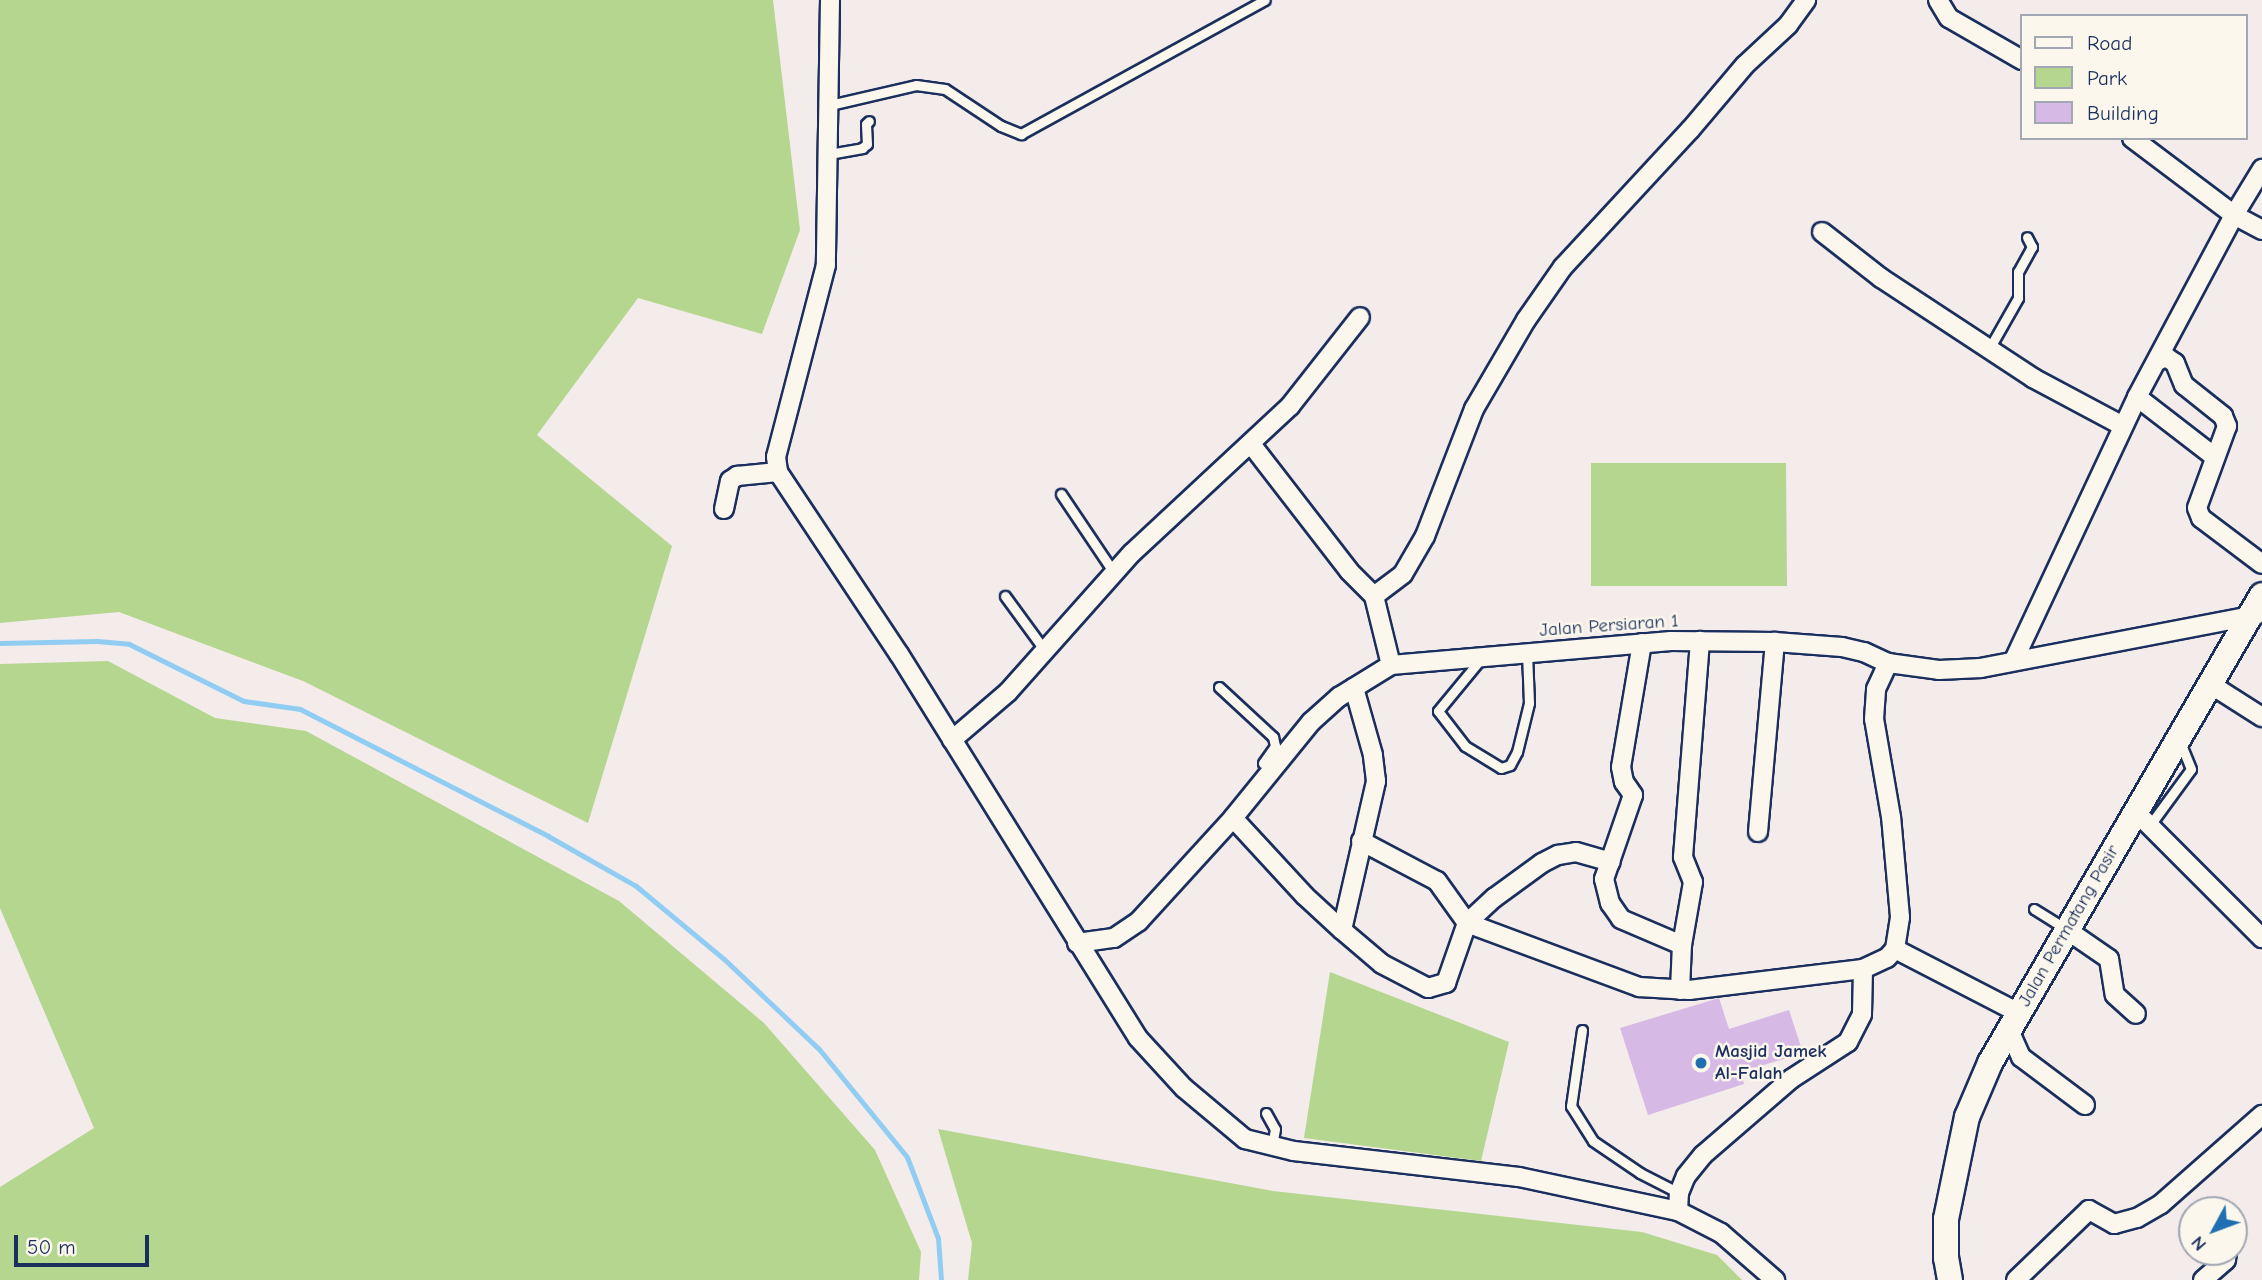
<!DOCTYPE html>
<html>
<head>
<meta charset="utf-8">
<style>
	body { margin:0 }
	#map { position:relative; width:2262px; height:1280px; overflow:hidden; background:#f4ebeb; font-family:"Comic Neue",sans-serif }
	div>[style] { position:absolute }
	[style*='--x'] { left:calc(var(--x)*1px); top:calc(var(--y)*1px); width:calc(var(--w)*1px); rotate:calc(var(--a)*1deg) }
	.green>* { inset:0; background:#b5d68f }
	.stream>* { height:5px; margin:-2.5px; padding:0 2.5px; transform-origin:2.5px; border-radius:2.5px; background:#91cdf2 }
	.building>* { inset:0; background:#d7b9e6 }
	.roads { filter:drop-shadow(2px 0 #1b2f5e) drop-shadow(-2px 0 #1b2f5e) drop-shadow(0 2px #1b2f5e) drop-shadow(0 -2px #1b2f5e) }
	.service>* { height:9px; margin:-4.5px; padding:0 4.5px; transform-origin:4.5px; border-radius:4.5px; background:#fbf7ec }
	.minor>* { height:18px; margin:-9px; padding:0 9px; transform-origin:9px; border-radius:9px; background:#fbf7ec }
	.secondary>* { height:24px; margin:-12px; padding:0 12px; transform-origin:12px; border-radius:12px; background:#fbf7ec }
	.dots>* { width:19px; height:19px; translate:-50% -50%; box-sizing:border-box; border:4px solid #fbf7ec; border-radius:50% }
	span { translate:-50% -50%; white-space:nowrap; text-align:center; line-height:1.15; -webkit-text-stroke:5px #fbf7ec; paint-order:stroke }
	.street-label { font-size:19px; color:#1b2f5e }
	.poi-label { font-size:19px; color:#1b2f5e; font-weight:700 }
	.left { translate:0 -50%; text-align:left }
	.legend { position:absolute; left:2020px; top:14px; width:228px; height:126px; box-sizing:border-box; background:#fbf7ec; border:2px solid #a1a7b3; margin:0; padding:9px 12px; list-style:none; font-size:21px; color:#1b2f5e }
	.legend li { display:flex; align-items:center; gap:14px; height:35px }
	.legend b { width:35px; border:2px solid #a1a7b3 }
	.north { position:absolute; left:2178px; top:1196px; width:70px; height:70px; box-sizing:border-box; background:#fbf7ec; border:2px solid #a1a7b3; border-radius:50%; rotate:229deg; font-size:19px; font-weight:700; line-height:28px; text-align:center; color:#1b2f5e }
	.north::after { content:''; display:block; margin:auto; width:24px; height:32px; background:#1f6fb2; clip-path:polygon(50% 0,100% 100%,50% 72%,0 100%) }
	.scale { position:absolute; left:14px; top:1235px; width:135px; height:32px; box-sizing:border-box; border:4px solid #1b2f5e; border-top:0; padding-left:9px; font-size:21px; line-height:24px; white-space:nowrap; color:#1b2f5e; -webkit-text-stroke:5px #fbf7ec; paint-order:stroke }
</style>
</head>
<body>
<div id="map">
	<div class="green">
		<div style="clip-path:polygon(0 0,773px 0,800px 230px,762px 334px,638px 298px,537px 435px,672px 546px,588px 823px,303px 681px,119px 612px,0 623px)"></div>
		<div style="clip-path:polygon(1591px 463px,1786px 463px,1787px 586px,1591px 586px)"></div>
		<div style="clip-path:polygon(108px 661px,215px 718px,306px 731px,619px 901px,764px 1023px,875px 1150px,921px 1252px,919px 1280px,0 1280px,0 1187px,94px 1128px,0 908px,0 664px)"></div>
		<div style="clip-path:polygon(1330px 972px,1509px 1042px,1481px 1161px,1304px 1138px)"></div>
		<div style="clip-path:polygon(938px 1129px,1273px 1191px,1642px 1232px,1717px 1255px,1742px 1280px,968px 1280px,972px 1243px)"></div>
	</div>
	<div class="stream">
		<div style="--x:0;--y:643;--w:97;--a:-1.2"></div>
		<div style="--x:97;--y:641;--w:32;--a:5"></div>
		<div style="--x:129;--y:644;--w:128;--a:26.4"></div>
		<div style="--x:244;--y:701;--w:57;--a:8.1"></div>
		<div style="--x:300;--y:709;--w:279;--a:27.1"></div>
		<div style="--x:548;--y:836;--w:101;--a:29.6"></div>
		<div style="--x:636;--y:886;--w:114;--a:39.7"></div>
		<div style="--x:724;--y:959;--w:131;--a:43.5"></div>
		<div style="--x:819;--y:1049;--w:139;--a:50.8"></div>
		<div style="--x:907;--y:1157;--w:87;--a:69.1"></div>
		<div style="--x:938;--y:1238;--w:42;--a:85.9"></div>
	</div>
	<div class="building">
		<div style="clip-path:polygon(1719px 998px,1729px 1029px,1789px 1010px,1803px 1053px,1741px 1072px,1744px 1084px,1648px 1115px,1620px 1028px)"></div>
	</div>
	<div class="roads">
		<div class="service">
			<div style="--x:830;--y:105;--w:88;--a:-13.1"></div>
			<div style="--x:916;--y:85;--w:29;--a:8"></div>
			<div style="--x:945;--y:89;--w:67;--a:33.5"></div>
			<div style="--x:1001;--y:126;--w:22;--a:22"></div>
			<div style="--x:1021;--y:134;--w:278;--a:-28.8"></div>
			<div style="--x:829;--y:154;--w:34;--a:-10"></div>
			<div style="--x:862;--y:148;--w:6;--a:-39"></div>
			<div style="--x:867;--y:144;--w:20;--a:-93"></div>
			<div style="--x:866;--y:124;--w:4;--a:-45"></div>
			<div style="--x:1989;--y:349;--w:59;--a:-60.4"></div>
			<div style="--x:2018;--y:298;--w:26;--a:-90"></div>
			<div style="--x:2018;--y:272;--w:29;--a:-61"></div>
			<div style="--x:2032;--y:247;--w:11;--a:-117"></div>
			<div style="--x:1061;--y:494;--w:95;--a:56.1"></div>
			<div style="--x:1005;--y:596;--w:69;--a:53.8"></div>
			<div style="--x:1480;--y:660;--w:66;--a:129.5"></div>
			<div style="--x:1438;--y:711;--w:44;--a:52.4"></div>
			<div style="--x:1465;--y:746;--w:42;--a:31.4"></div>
			<div style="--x:1501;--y:768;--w:9;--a:-18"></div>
			<div style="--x:1510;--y:765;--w:15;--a:-62"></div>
			<div style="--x:1517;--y:752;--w:50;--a:-76.2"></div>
			<div style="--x:1529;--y:703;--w:50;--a:-92.3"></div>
			<div style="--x:1219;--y:687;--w:74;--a:42.8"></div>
			<div style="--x:1273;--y:737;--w:9;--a:77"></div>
			<div style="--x:1275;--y:746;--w:21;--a:125"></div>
			<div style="--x:2150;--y:825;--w:69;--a:-53.8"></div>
			<div style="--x:2191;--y:769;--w:29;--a:-112"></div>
			<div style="--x:2034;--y:909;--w:38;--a:32"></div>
			<div style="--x:1582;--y:1030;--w:77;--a:98.2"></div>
			<div style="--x:1571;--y:1106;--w:41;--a:57.8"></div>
			<div style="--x:1593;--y:1141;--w:57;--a:34.2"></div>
			<div style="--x:1640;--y:1173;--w:44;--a:27.1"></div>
			<div style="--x:1266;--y:1113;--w:18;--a:61"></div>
			<div style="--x:1275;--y:1129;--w:17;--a:100"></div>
		</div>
		<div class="minor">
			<div style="--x:830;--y:0;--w:265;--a:90.9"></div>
			<div style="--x:826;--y:265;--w:198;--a:104.6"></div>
			<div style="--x:776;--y:457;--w:15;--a:82"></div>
			<div style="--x:778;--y:472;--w:219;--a:56.4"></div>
			<div style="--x:899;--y:654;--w:452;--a:58.1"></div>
			<div style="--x:1138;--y:1038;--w:68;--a:47.4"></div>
			<div style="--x:1184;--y:1088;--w:80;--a:39.9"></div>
			<div style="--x:1245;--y:1139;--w:50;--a:13.8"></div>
			<div style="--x:1294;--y:1151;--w:226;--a:6.6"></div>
			<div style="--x:1519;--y:1177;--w:163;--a:12.1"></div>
			<div style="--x:1678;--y:1211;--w:48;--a:27.1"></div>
			<div style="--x:1721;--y:1233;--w:72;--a:41"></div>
			<div style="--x:1938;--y:0;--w:21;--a:59"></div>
			<div style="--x:1949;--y:18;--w:84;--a:29.9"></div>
			<div style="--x:2132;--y:138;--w:128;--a:37"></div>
			<div style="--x:2234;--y:215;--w:32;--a:28"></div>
			<div style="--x:1822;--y:232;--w:75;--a:37.9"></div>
			<div style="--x:1881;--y:278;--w:182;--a:33.3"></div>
			<div style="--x:2033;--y:378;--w:102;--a:28.1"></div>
			<div style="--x:2157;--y:361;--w:10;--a:-24"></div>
			<div style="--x:2166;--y:357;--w:11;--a:34"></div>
			<div style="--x:2175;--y:363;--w:24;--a:68"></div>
			<div style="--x:2184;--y:385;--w:50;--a:38.5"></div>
			<div style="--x:2223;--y:416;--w:11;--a:68"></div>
			<div style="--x:2227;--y:426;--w:87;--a:110.1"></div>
			<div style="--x:2197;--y:508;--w:11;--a:68"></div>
			<div style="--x:2201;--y:518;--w:76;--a:37"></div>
			<div style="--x:2137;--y:397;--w:98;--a:37.6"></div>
			<div style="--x:1251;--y:444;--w:160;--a:52.3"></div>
			<div style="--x:1349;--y:571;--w:35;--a:45"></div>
			<div style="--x:1374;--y:596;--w:71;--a:76.2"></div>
			<div style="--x:724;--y:509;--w:29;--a:-78"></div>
			<div style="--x:730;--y:481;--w:9;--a:-36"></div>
			<div style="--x:737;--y:476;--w:41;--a:-5.6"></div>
			<div style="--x:1374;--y:596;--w:36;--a:-37"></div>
			<div style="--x:1403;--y:574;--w:44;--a:-59.9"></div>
			<div style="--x:1425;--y:536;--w:136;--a:-68.9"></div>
			<div style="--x:1474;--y:409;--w:103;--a:-59.7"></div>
			<div style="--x:1526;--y:320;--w:65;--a:-55.1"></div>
			<div style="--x:1563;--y:267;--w:187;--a:-47.2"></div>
			<div style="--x:1690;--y:130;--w:85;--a:-49.8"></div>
			<div style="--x:1745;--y:65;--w:59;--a:-42.9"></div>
			<div style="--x:1788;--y:25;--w:31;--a:-54"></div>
			<div style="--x:1642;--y:643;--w:126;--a:99.6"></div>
			<div style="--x:1621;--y:767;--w:15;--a:79"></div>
			<div style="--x:1624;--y:782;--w:16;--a:55"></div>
			<div style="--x:1633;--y:795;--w:89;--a:109"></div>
			<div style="--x:1604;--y:879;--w:25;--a:76"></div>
			<div style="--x:1610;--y:903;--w:19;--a:55"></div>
			<div style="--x:1621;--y:919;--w:66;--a:23.1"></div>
			<div style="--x:2014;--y:660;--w:290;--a:-64.9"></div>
			<div style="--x:2137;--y:397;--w:206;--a:-61.9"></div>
			<div style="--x:2234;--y:215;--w:54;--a:-58.7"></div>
			<div style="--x:2210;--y:684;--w:62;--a:32.4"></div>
			<div style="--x:952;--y:740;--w:74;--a:-40.6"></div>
			<div style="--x:1008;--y:692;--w:186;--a:-48.3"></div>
			<div style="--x:1132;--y:553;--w:216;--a:-42.9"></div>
			<div style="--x:1290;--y:406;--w:113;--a:-51.8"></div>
			<div style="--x:2135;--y:811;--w:180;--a:45"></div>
			<div style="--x:1233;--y:818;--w:106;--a:47.3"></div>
			<div style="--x:1305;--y:896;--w:50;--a:42.6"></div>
			<div style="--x:1342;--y:930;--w:52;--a:40.4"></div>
			<div style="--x:1382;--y:964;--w:52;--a:27.6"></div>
			<div style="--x:1428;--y:988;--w:19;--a:-16"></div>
			<div style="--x:1446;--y:983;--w:64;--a:-70.7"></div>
			<div style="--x:1467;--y:923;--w:37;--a:-43"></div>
			<div style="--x:1494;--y:898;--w:59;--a:-36.1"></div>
			<div style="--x:1542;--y:863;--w:18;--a:-27"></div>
			<div style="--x:1558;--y:855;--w:18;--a:-9"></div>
			<div style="--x:1576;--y:852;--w:36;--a:16"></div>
			<div style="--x:1758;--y:832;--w:191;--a:-84.9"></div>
			<div style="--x:1361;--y:841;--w:86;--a:27.8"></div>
			<div style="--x:1437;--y:881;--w:52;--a:54.5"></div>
			<div style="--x:1467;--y:923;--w:184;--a:20.4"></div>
			<div style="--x:1639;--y:987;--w:50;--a:3.4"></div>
			<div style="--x:1689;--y:990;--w:175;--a:-6.9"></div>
			<div style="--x:1342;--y:930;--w:153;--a:-77.1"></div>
			<div style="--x:1376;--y:781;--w:26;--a:-97"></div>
			<div style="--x:1373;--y:755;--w:70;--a:-105.8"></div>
			<div style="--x:2067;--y:930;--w:51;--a:34.6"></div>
			<div style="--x:2109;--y:959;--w:36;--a:81"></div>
			<div style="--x:2115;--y:995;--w:28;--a:42"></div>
			<div style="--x:1077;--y:943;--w:37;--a:-8"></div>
			<div style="--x:1114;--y:938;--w:30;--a:-34"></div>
			<div style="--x:1139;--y:921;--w:139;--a:-47.6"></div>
			<div style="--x:1233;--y:818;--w:124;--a:-50.9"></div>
			<div style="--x:1311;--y:722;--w:38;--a:-42"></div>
			<div style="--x:1339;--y:697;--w:61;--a:-31.6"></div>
			<div style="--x:1391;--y:665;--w:281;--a:-4.9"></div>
			<div style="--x:1671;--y:641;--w:104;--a:0.6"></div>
			<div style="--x:1775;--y:642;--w:67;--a:4.3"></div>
			<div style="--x:1842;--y:647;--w:23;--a:13"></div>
			<div style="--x:1864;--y:652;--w:26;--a:25"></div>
			<div style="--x:1888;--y:663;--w:51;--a:7.8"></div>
			<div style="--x:1939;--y:670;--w:42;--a:-2.7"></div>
			<div style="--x:1981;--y:668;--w:280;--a:-10.9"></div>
			<div style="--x:1895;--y:949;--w:140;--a:27.3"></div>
			<div style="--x:1680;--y:990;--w:45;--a:-87.5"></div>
			<div style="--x:1682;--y:945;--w:64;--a:-80.1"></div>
			<div style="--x:1693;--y:882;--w:27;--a:-112"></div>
			<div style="--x:1683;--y:857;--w:217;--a:-85.5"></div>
			<div style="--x:2009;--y:1030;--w:30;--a:66"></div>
			<div style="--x:2021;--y:1057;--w:80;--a:36.9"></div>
			<div style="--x:1678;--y:1211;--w:18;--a:-87"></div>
			<div style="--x:1679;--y:1193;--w:18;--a:-68"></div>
			<div style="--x:1686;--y:1176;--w:27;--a:-51"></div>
			<div style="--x:1703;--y:1155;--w:116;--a:-40.8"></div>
			<div style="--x:1791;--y:1079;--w:68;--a:-33"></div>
			<div style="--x:1848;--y:1042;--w:31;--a:-63"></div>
			<div style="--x:1862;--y:1014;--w:45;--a:-88.7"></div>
			<div style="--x:1863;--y:969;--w:26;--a:-25"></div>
			<div style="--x:1887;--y:958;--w:12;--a:-48"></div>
			<div style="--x:1895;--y:949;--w:32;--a:-81"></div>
			<div style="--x:1900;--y:917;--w:100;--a:-95.1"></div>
			<div style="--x:1891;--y:817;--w:99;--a:-99.8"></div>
			<div style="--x:1874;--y:719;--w:30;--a:-86"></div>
			<div style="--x:1876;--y:689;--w:29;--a:-65"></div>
			<div style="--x:2016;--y:1280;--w:101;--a:-43.8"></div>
			<div style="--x:2089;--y:1210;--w:29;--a:29"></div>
			<div style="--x:2114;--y:1224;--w:24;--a:-15"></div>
			<div style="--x:2137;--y:1218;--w:28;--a:-30"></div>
			<div style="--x:2161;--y:1204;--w:135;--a:-41.4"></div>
			<div style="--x:2203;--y:1280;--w:30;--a:-41"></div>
			<div style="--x:2226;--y:1260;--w:8;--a:-83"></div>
		</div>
		<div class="secondary">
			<div style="--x:1950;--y:1280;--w:22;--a:-100"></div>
			<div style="--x:1946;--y:1258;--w:39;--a:-90"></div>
			<div style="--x:1946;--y:1219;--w:104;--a:-78.4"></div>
			<div style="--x:1967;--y:1117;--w:59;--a:-66.9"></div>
			<div style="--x:1990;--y:1063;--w:541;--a:-59.83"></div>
		</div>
	</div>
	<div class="dots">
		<div style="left:1701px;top:1063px;background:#1f6fb2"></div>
	</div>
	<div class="street-label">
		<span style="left:1609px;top:626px;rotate:-4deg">Jalan Persiaran 1</span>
		<span style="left:2069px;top:926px;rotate:-60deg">Jalan Permatang Pasir</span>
	</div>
	<div class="poi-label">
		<span class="left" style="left:1715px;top:1063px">Masjid Jamek<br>Al-Falah</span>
	</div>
	<ul class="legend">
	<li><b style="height:9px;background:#fbf7ec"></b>Road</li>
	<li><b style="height:19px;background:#b5d68f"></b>Park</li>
	<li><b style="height:19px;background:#d7b9e6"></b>Building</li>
	</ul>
	<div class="north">N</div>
	<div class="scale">50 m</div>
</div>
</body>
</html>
